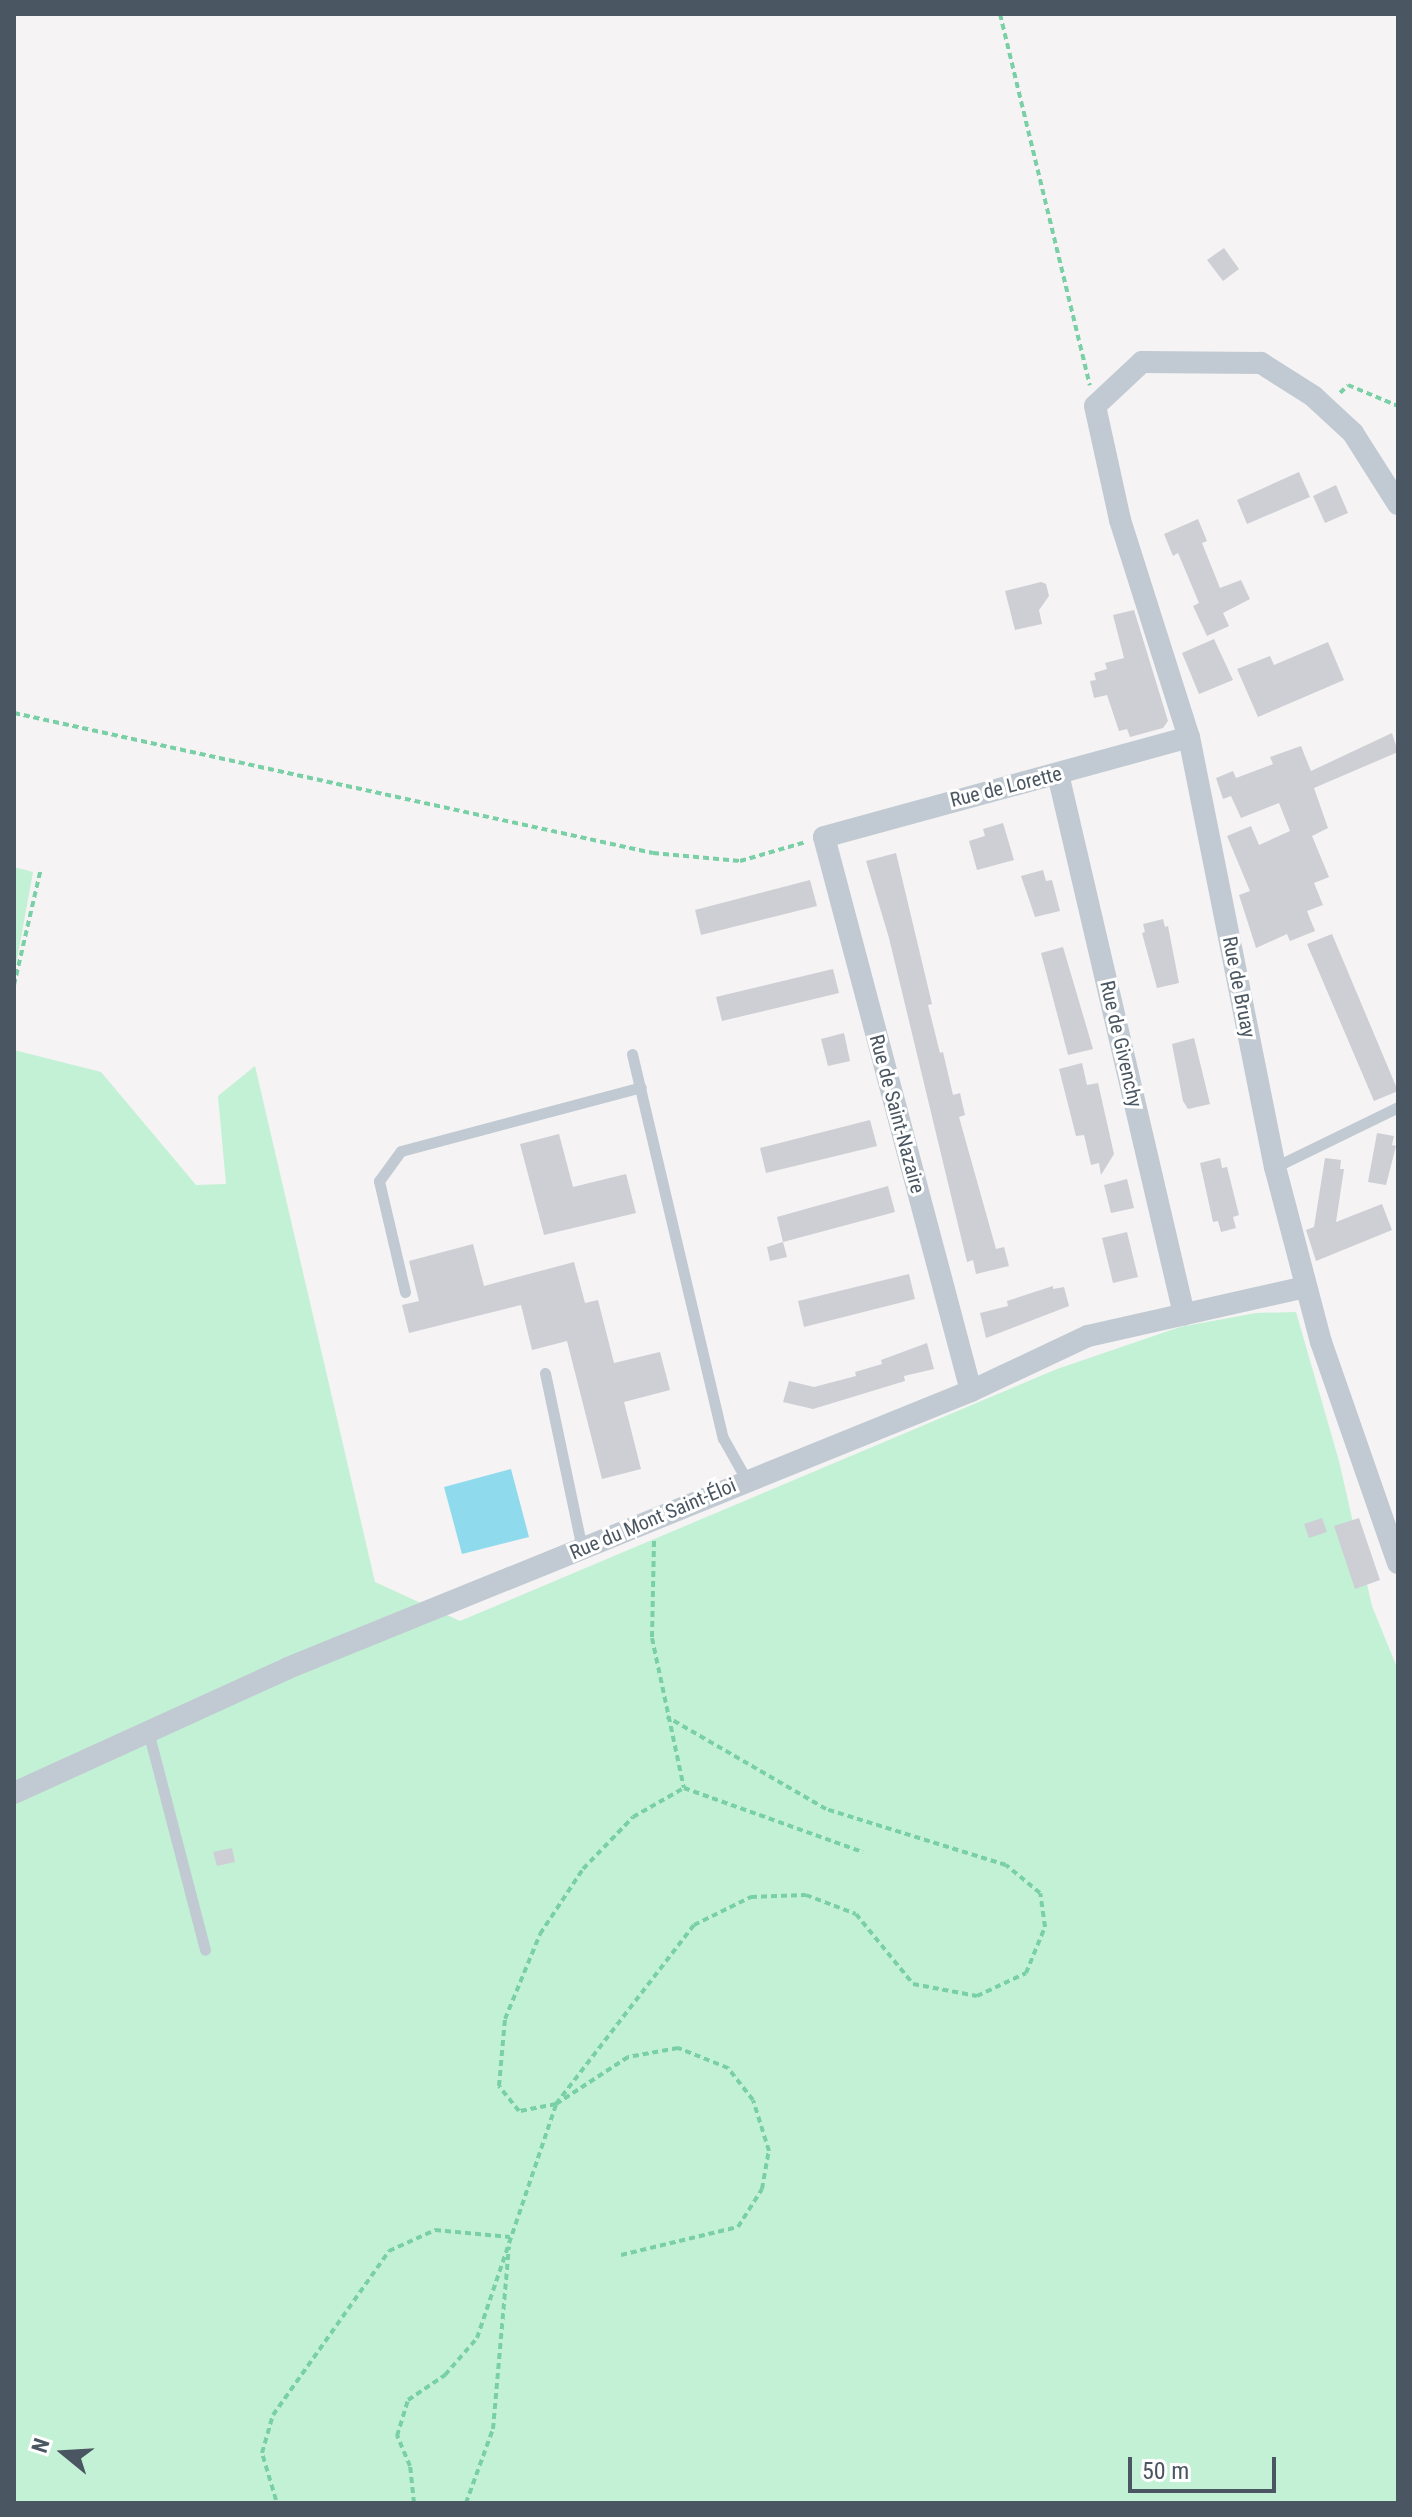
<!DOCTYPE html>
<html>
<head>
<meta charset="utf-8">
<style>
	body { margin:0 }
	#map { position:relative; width:1412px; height:2517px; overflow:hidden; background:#f5f3f3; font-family:"Roboto Condensed",sans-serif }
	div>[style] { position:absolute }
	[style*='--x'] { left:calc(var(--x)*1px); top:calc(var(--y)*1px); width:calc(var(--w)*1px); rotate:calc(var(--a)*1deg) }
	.green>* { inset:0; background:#c3f1d5 }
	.water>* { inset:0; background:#90daee }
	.building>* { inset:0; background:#cdcfd5 }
	.path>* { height:4px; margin-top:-2px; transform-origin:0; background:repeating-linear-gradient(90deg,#7ad0a6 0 6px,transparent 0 10px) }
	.service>* { height:11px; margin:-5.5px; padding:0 5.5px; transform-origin:5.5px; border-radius:5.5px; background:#c1cad2 }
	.minor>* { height:22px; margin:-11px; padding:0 11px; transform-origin:11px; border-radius:11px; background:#c1cad2 }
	span { translate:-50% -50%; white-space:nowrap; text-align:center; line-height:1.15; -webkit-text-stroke:6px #fff; paint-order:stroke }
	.street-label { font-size:20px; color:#4a5661 }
	.frame { position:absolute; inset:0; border:16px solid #4a5661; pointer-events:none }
	.north { position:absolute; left:24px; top:2413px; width:80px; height:80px; -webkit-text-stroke:6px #fff; paint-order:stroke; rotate:288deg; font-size:22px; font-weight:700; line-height:32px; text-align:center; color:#4a5661 }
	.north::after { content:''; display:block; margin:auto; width:28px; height:36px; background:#4a5661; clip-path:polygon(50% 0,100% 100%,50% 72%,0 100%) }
	.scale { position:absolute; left:1128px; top:2457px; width:148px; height:36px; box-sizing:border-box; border:4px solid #4a5661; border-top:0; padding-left:10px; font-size:24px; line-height:28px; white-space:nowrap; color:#4a5661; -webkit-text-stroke:6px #fff; paint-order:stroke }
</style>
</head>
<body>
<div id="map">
	<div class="green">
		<div style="clip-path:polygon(14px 867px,33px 872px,14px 976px)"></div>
		<div style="clip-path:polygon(14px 1050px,101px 1072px,196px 1185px,226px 1184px,218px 1096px,255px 1066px,375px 1582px,460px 1621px,1057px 1369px,1180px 1327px,1256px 1313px,1296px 1312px,1339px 1461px,1372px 1606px,1398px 1670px,1398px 2503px,14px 2503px)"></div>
	</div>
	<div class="water">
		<div style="clip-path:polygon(511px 1469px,529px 1537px,462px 1554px,444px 1487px)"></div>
	</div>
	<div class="building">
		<div style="clip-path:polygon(1224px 248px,1239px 269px,1223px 281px,1207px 260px)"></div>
		<div style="clip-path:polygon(1299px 472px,1310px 497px,1247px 524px,1237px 500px)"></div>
		<div style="clip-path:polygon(1336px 485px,1348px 513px,1325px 523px,1313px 496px)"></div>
		<div style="clip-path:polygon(1198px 519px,1207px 541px,1202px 543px,1220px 588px,1241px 580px,1250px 599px,1223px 613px,1229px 626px,1207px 636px,1193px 606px,1199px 603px,1178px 553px,1173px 556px,1164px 534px)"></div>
		<div style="clip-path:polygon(1041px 582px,1046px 584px,1049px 596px,1039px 610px,1042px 624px,1015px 630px,1005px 591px)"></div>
		<div style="clip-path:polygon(1134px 610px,1168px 721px,1163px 728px,1130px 737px,1127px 729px,1119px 731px,1107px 695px,1094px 698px,1090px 681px,1096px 680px,1094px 673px,1107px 669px,1105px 663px,1124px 658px,1113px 615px)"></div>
		<div style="clip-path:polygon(1214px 639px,1233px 680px,1199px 694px,1182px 653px)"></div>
		<div style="clip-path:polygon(1328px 642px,1344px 680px,1258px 717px,1237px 669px,1270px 656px,1274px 665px)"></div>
		<div style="clip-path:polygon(1392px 733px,1398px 752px,1314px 788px,1328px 828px,1312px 836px,1329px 877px,1314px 883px,1323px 905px,1307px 911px,1315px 931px,1290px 941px,1287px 934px,1256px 948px,1239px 895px,1250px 891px,1227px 836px,1251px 826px,1259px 845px,1290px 831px,1279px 803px,1241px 818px,1231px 796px,1223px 799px,1216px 778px,1233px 771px,1236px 778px,1273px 764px,1270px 757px,1301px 746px,1311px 771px)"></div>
		<div style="clip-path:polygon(1003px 823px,1014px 860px,977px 870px,969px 841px,985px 836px,983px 829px)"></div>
		<div style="clip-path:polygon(896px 853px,932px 1004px,928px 1005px,940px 1053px,943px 1052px,953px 1095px,960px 1093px,965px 1115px,959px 1117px,996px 1249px,1004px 1247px,1009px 1266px,976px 1274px,973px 1260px,967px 1262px,889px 938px,866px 861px)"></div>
		<div style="clip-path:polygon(1043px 870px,1046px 881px,1052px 880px,1060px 911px,1035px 917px,1021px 876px)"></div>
		<div style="clip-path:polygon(810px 880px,817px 906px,701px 935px,695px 910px)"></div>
		<div style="clip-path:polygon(1163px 919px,1165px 927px,1168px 926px,1179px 983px,1157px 988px,1142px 933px,1145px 932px,1143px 924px)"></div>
		<div style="clip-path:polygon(1332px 934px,1398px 1091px,1374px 1101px,1307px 944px)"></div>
		<div style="clip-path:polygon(1063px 947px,1093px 1049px,1068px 1055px,1041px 953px)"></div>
		<div style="clip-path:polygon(833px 969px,839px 993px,722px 1021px,716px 997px)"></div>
		<div style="clip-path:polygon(844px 1033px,850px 1061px,828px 1066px,821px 1039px)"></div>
		<div style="clip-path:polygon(1194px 1038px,1210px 1104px,1188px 1109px,1183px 1101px,1172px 1044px)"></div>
		<div style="clip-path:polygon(1082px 1063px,1087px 1085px,1098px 1083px,1114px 1154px,1101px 1175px,1099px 1163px,1091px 1165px,1084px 1135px,1076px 1136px,1059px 1069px)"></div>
		<div style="clip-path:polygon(870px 1120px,877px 1146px,766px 1173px,760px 1148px)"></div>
		<div style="clip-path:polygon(1377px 1133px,1394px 1136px,1392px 1145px,1396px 1146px,1386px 1185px,1368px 1182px)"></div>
		<div style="clip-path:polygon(559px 1134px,573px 1187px,626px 1174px,636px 1213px,544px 1235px,520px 1144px)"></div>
		<div style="clip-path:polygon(1220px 1158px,1222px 1168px,1227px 1167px,1239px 1215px,1233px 1217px,1236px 1228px,1221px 1232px,1218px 1221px,1213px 1222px,1200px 1163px)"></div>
		<div style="clip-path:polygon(1325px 1158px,1341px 1160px,1340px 1169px,1344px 1169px,1336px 1222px,1382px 1204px,1392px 1230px,1316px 1261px,1306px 1230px,1314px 1227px)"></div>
		<div style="clip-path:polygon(1127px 1179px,1134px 1208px,1111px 1213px,1104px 1185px)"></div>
		<div style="clip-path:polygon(888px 1186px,895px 1212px,783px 1242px,787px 1257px,770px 1261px,767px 1247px,783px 1242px,777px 1217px)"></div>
		<div style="clip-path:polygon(1127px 1232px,1138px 1277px,1113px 1283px,1102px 1238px)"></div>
		<div style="clip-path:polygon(473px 1244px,484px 1286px,574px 1262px,585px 1303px,598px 1300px,614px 1363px,660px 1352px,670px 1390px,624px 1402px,641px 1469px,602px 1479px,567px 1341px,532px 1350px,521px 1305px,409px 1333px,402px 1305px,419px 1301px,409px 1261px)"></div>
		<div style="clip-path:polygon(909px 1274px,915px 1299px,804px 1327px,798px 1301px)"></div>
		<div style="clip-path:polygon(1053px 1286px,1053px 1289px,1064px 1287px,1069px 1306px,986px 1338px,980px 1313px,1008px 1306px,1007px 1301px)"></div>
		<div style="clip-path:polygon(927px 1343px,934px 1369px,904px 1376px,905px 1381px,813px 1409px,783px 1402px,789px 1381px,814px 1387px,856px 1376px,855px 1372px,882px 1364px,881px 1360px)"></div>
		<div style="clip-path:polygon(1322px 1518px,1327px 1532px,1309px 1538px,1304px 1524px)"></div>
		<div style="clip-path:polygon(1359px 1518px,1380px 1580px,1355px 1589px,1334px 1526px)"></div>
		<div style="clip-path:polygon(232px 1848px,235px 1862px,217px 1866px,213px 1852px)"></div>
	</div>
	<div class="path">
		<div style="--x:1000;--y:14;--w:382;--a:76.4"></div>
		<div style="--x:1340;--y:393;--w:11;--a:-45"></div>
		<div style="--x:1348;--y:385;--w:54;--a:22.8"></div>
		<div style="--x:14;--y:713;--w:654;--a:12.36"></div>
		<div style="--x:653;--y:853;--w:87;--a:5.3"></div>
		<div style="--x:740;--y:861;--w:69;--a:-16.1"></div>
		<div style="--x:14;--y:985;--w:120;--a:-77"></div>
		<div style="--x:654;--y:1541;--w:97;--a:91.2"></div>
		<div style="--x:652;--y:1638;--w:153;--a:78"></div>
		<div style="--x:621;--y:2255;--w:120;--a:-13.5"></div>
		<div style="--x:738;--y:2227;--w:45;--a:-57.7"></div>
		<div style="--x:762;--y:2189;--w:39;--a:-80"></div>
		<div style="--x:769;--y:2151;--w:53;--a:-107.4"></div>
		<div style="--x:753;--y:2100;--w:41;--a:-128"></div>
		<div style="--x:728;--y:2068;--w:54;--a:-158.2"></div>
		<div style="--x:678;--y:2048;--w:51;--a:169.8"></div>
		<div style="--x:628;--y:2057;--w:86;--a:146.9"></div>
		<div style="--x:556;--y:2104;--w:38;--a:169"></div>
		<div style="--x:519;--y:2111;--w:32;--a:-129"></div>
		<div style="--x:499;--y:2086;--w:67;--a:-84.9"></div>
		<div style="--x:505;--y:2019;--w:92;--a:-67.6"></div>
		<div style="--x:540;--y:1934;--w:78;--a:-56.5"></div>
		<div style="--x:583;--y:1869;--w:72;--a:-46.1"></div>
		<div style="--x:633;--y:1817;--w:59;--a:-29.6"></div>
		<div style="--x:684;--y:1788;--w:190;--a:19.7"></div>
		<div style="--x:276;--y:2500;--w:49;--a:-106.6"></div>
		<div style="--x:262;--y:2453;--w:40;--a:-74"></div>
		<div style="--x:273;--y:2415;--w:201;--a:-54.7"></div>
		<div style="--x:389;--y:2251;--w:51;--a:-24.5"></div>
		<div style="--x:435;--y:2230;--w:75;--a:5.3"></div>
		<div style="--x:414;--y:2503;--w:37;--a:-96"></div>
		<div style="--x:410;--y:2466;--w:33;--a:-113"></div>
		<div style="--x:397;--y:2436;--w:38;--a:-73"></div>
		<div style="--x:408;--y:2400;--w:45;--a:-34"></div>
		<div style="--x:445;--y:2375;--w:49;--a:-49.1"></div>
		<div style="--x:477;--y:2338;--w:247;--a:-71.3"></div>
		<div style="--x:556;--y:2104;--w:226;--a:-52.4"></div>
		<div style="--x:694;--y:1925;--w:64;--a:-26.2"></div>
		<div style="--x:751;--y:1897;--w:55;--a:-2.1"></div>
		<div style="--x:806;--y:1895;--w:53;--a:20.8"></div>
		<div style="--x:856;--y:1914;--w:90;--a:50.8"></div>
		<div style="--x:913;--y:1984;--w:65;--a:10.6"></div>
		<div style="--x:977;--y:1996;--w:54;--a:-25.1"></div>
		<div style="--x:1026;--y:1973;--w:50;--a:-67.6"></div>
		<div style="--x:1045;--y:1927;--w:34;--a:-98"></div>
		<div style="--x:1040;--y:1893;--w:44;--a:-140.5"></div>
		<div style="--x:1006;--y:1865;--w:189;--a:-162.7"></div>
		<div style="--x:826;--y:1809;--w:184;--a:-149.9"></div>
		<div style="--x:466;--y:2503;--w:79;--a:-70"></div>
		<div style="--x:493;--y:2429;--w:183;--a:-85"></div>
	</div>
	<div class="service">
		<div style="--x:632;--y:1054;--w:395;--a:76.7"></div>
		<div style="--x:723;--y:1438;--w:47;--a:60.7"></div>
		<div style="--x:1275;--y:1167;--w:137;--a:-26"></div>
		<div style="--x:405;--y:1292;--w:114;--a:-103.2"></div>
		<div style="--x:379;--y:1181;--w:37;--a:-54"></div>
		<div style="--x:401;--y:1151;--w:248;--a:-14.9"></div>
		<div style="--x:545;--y:1373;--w:179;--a:78.1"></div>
		<div style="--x:148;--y:1731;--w:226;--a:75.4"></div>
	</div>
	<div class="minor">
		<div style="--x:1398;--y:504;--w:84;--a:-122.4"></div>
		<div style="--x:1353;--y:433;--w:54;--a:-137.2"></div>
		<div style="--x:1313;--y:396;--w:62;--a:-147.6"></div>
		<div style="--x:1261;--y:363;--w:119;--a:-179.5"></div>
		<div style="--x:1142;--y:362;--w:64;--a:136.9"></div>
		<div style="--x:1095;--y:406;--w:117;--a:77.6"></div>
		<div style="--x:1120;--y:520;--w:228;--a:72.4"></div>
		<div style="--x:1189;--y:737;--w:439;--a:78.7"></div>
		<div style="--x:1275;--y:1167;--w:181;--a:75.3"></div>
		<div style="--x:1321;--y:1342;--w:234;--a:70.8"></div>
		<div style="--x:1058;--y:774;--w:555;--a:76.87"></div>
		<div style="--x:971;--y:1391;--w:573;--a:-104.86"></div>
		<div style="--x:824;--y:837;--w:378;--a:-15.3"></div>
		<div style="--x:14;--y:1793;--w:301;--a:-24.5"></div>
		<div style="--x:288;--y:1668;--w:737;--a:-22.08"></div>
		<div style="--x:971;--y:1391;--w:129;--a:-25.2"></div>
		<div style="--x:1088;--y:1336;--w:223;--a:-12.7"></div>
	</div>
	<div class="street-label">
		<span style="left:1006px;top:787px;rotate:-14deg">Rue de Lorette</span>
		<span style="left:1239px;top:987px;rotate:79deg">Rue de Bruay</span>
		<span style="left:1121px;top:1044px;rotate:77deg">Rue de Givenchy</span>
		<span style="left:897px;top:1114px;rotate:75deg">Rue de Saint-Nazaire</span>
		<span style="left:653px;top:1519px;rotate:-23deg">Rue du Mont Saint-Éloi</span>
	</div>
	<div class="frame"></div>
	<div class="north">N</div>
	<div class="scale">50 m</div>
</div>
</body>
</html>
